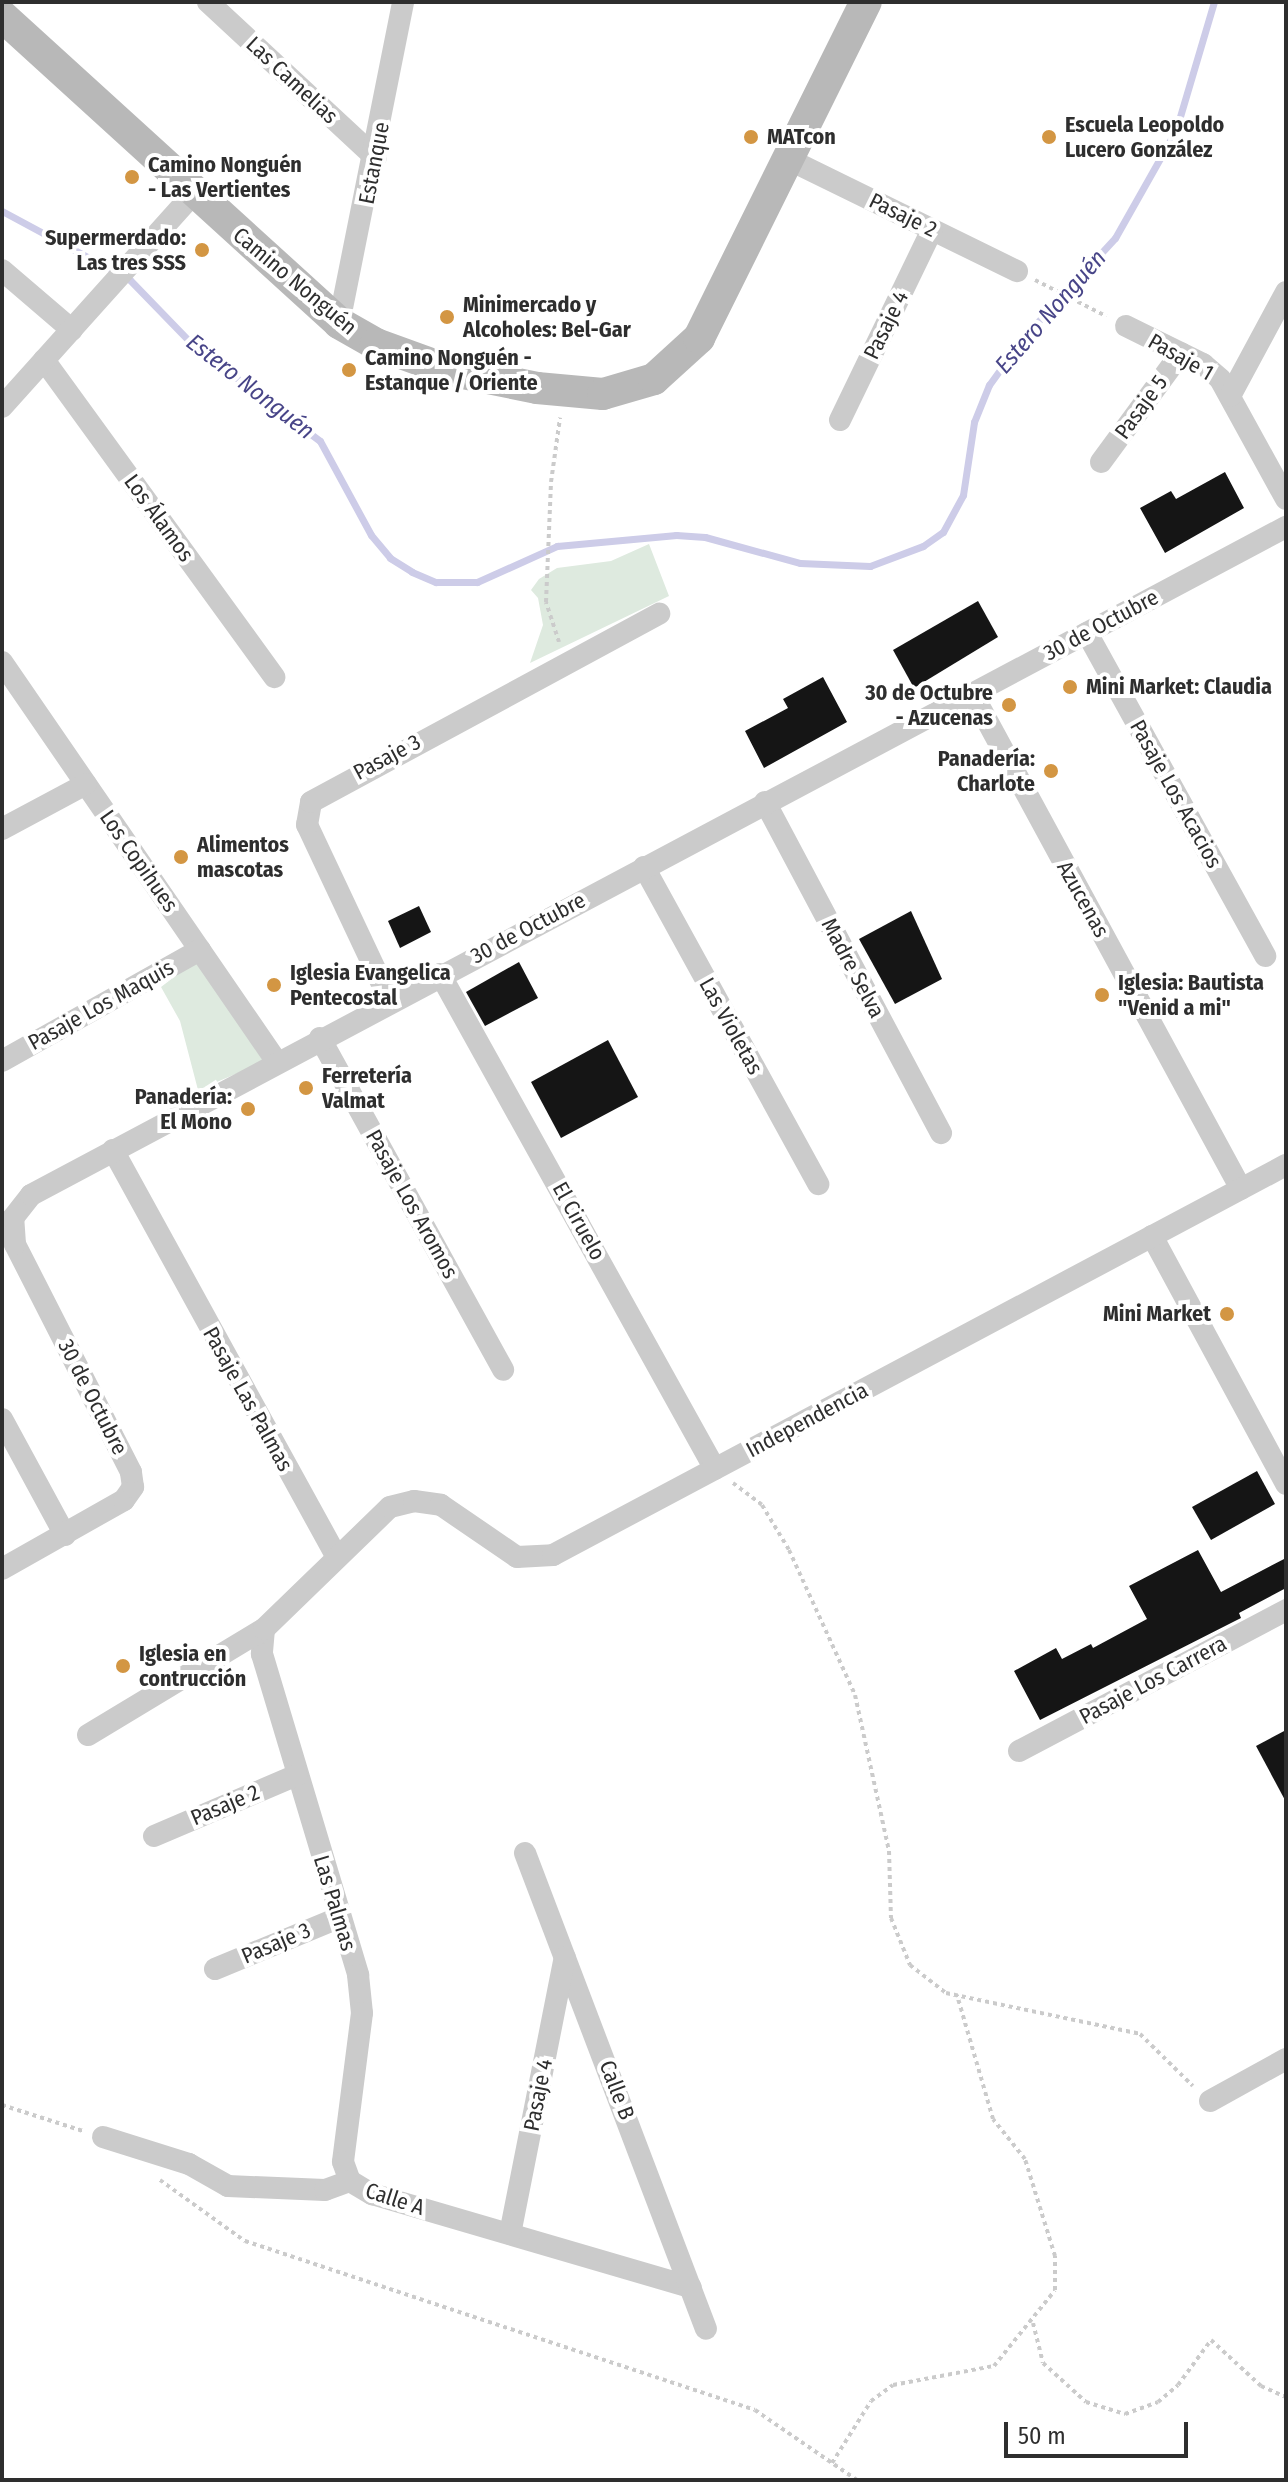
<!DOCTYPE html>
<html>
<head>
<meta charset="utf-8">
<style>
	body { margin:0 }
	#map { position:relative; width:1288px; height:2482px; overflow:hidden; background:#fff; font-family:"Fira Sans Condensed",sans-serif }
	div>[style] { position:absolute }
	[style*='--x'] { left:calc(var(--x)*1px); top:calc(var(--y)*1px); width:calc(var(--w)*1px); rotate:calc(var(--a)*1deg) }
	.green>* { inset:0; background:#deeadf }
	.stream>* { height:7px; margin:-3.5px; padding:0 3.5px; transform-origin:3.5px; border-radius:3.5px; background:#cdcce8 }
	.building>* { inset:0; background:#151515 }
	.path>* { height:4px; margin-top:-2px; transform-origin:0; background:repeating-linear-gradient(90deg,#cbcbcb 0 4px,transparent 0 8px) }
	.street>* { height:22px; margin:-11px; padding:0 11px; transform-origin:11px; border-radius:11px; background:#cbcbcb }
	.secondary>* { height:32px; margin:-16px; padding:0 16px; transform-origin:16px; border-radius:16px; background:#b8b8b8 }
	.dots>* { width:22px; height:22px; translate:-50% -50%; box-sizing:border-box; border:4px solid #fff; border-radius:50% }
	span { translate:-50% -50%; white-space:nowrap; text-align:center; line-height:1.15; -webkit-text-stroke:8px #fff; paint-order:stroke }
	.street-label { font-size:22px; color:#2e2e2e }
	.poi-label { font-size:22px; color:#2e2e2e; font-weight:700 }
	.left { translate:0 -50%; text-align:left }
	.right { translate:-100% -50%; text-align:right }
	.water-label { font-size:24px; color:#484588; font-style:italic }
	.frame { position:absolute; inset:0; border:4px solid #2e2e2e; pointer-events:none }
	.scale { position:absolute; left:1004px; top:2422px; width:184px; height:36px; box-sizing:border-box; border:4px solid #2e2e2e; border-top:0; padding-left:10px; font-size:24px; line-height:28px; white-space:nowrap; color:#2e2e2e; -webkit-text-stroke:6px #fff; paint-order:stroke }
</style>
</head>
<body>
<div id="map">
	<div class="green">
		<div style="clip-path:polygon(649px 544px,669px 596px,530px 663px,543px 625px,538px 598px,531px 590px,539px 579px,557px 568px,611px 561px)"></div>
		<div style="clip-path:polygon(199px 958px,271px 1059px,198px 1090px,180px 1021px,161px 987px)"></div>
	</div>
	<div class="stream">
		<div style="--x:2;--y:211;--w:145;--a:28.3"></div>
		<div style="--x:130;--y:280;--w:91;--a:45.9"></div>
		<div style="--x:193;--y:345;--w:159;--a:37.1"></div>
		<div style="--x:320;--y:441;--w:107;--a:61.5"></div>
		<div style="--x:371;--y:535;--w:30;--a:50"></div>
		<div style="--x:390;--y:558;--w:26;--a:32"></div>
		<div style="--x:412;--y:572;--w:26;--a:23"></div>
		<div style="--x:436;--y:582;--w:41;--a:0"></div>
		<div style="--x:477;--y:582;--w:88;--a:-24.2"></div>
		<div style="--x:557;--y:546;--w:120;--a:-5.3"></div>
		<div style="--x:676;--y:535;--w:29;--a:4"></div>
		<div style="--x:705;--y:537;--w:98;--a:15.3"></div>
		<div style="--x:800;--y:563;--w:70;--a:2.5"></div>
		<div style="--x:870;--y:566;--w:57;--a:-20.7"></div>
		<div style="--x:923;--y:546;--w:24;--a:-35"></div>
		<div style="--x:943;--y:532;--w:42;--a:-61.6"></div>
		<div style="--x:963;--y:495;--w:74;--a:-81.4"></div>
		<div style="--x:974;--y:422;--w:40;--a:-68"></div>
		<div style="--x:989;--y:385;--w:58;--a:-54.1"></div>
		<div style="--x:1023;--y:338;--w:136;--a:-47.4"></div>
		<div style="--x:1115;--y:238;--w:124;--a:-60.5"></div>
		<div style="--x:1176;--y:130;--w:134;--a:-73.5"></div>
	</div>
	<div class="building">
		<div style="clip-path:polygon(1225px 472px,1244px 508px,1165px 553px,1140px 508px,1171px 491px,1176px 499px)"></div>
		<div style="clip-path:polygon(978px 601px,998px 637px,914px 688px,893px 650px)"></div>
		<div style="clip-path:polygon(823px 677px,847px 722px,764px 768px,745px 731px,788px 708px,783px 699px)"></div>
		<div style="clip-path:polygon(419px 906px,431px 932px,400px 948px,388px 921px)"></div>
		<div style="clip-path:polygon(911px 911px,942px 979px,895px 1004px,859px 939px)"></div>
		<div style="clip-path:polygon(519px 962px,538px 998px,485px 1026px,466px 992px)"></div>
		<div style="clip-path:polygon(608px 1040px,638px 1097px,561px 1138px,531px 1082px)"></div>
		<div style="clip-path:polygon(1257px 1471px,1275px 1504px,1211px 1540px,1192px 1507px)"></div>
		<div style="clip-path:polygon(1198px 1550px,1221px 1592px,1286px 1558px,1286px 1588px,1239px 1613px,1241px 1618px,1235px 1621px,1040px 1720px,1014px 1671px,1056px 1648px,1062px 1659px,1091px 1644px,1093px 1648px,1147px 1619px,1129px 1586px)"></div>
		<div style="clip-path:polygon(1286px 1730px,1286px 1802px,1256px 1746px)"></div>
	</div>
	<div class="path">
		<div style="--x:1035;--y:280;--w:80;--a:26.9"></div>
		<div style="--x:559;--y:642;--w:42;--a:-108"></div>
		<div style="--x:546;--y:602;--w:120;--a:-87.6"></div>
		<div style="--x:551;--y:482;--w:65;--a:-82"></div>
		<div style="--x:733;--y:1483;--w:36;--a:37"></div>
		<div style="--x:762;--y:1505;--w:52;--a:59"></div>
		<div style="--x:789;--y:1550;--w:159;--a:65.5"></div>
		<div style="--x:855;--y:1695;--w:160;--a:77.7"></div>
		<div style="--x:889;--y:1851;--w:67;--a:88.3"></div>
		<div style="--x:891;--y:1918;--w:51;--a:68"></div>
		<div style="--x:910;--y:1965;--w:46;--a:37.9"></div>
		<div style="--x:946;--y:1993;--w:198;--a:11.9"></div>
		<div style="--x:1140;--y:2034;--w:74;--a:44.5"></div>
		<div style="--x:2;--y:2105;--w:85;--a:17.8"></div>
		<div style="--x:160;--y:2180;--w:105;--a:35.7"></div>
		<div style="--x:245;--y:2241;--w:537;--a:18.33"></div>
		<div style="--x:755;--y:2410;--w:124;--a:34.5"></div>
		<div style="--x:1033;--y:2323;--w:41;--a:76"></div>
		<div style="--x:1043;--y:2363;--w:58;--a:42.2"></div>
		<div style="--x:1086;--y:2402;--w:41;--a:17.1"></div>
		<div style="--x:1125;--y:2414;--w:35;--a:-20"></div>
		<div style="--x:1158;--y:2402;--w:26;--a:-40"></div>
		<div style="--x:1178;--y:2385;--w:56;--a:-53.7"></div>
		<div style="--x:1211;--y:2340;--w:68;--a:42.6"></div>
		<div style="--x:1261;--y:2386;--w:27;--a:24"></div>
		<div style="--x:832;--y:2463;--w:73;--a:-57.8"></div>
		<div style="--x:871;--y:2401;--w:27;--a:-36"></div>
		<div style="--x:893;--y:2385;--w:103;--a:-10.7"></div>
		<div style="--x:994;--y:2366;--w:97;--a:-51.2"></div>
		<div style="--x:1055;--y:2290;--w:34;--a:-90"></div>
		<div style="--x:1055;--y:2256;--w:102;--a:-107.2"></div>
		<div style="--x:1025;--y:2159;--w:51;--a:-128.7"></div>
		<div style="--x:993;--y:2119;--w:129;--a:-106.2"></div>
	</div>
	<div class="street">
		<div style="--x:208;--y:2;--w:229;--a:42.9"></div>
		<div style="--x:788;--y:159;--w:255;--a:26.1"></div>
		<div style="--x:2;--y:270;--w:92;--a:40.6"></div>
		<div style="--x:339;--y:323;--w:327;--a:-78.7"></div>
		<div style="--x:1126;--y:326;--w:86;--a:26.3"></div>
		<div style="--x:1203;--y:364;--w:23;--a:41"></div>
		<div style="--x:1220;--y:379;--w:137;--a:61.2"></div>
		<div style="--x:44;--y:360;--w:392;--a:54"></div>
		<div style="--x:1230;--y:396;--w:118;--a:-61.7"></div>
		<div style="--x:2;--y:407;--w:286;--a:-48.1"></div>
		<div style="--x:840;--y:420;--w:211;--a:-64.2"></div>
		<div style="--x:1101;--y:462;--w:135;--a:-53.7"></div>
		<div style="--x:1087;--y:633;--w:369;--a:61.1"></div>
		<div style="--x:2;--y:662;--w:484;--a:55.5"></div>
		<div style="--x:972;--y:693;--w:564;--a:61.53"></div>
		<div style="--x:765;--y:802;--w:375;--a:62"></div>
		<div style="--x:2;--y:829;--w:95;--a:-28.2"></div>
		<div style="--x:644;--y:867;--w:362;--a:61.2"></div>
		<div style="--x:440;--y:974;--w:566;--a:60.95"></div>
		<div style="--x:390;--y:1001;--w:195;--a:-115.2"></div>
		<div style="--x:307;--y:825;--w:23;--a:-80"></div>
		<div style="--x:311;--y:802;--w:396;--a:-28.4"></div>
		<div style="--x:320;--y:1038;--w:379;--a:61.1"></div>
		<div style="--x:2;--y:1061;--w:227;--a:-29.3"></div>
		<div style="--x:113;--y:1150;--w:463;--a:61.2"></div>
		<div style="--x:1152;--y:1236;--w:282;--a:61.6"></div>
		<div style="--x:2;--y:1419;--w:132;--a:61.5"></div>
		<div style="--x:2;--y:1569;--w:140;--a:-29.5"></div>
		<div style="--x:124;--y:1500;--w:16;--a:-55"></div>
		<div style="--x:133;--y:1487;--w:15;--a:-98"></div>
		<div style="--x:131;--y:1472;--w:256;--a:-117"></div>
		<div style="--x:15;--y:1244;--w:26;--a:-94"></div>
		<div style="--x:13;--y:1218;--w:29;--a:-52"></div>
		<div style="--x:31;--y:1195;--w:1422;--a:-28.03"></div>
		<div style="--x:264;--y:1629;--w:25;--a:95"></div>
		<div style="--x:262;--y:1654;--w:335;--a:73.3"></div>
		<div style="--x:358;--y:1975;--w:38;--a:84"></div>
		<div style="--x:362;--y:2013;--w:150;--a:97.3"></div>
		<div style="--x:343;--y:2162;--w:20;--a:70"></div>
		<div style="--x:350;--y:2181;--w:26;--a:31"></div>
		<div style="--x:372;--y:2194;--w:332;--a:16.3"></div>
		<div style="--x:88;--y:1735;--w:205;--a:-31.1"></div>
		<div style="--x:264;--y:1629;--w:175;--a:-44.1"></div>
		<div style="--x:390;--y:1507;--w:25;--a:-14"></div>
		<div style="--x:414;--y:1501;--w:27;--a:8"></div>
		<div style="--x:441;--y:1505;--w:92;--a:34.4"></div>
		<div style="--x:517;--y:1557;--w:36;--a:-3"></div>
		<div style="--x:553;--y:1555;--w:830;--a:-28.02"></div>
		<div style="--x:1019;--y:1751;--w:302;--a:-27.8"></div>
		<div style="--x:154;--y:1836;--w:155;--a:-23.1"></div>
		<div style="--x:525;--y:1853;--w:509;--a:69.18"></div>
		<div style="--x:215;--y:1969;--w:133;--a:-22.5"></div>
		<div style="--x:1210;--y:2101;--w:87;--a:-28.9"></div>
		<div style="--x:103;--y:2137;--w:90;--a:17.4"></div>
		<div style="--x:189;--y:2164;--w:45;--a:29.4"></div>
		<div style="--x:228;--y:2186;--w:97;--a:2.4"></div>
		<div style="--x:325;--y:2190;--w:27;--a:-20"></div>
		<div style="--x:510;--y:2234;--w:282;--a:-78.8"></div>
	</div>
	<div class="secondary">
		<div style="--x:2;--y:16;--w:456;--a:42.3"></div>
		<div style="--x:339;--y:323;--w:43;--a:29.6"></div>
		<div style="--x:376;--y:344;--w:77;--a:19.9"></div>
		<div style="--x:448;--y:370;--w:91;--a:11.4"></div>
		<div style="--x:537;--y:388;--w:66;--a:5.2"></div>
		<div style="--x:603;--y:394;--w:53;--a:-16.4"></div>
		<div style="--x:654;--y:379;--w:61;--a:-42.3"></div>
		<div style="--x:699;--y:338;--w:375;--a:-63.6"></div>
	</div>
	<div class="dots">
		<div style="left:751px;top:137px;background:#d39643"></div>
		<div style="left:1049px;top:137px;background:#d39643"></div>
		<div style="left:132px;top:177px;background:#d39643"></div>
		<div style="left:202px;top:250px;background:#d39643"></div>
		<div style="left:447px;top:317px;background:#d39643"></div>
		<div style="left:349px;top:370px;background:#d39643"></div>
		<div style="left:1070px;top:687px;background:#d39643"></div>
		<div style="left:1009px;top:705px;background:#d39643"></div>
		<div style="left:1051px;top:771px;background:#d39643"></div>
		<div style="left:181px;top:857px;background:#d39643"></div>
		<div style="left:274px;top:985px;background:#d39643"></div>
		<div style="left:1102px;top:995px;background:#d39643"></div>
		<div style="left:306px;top:1088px;background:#d39643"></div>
		<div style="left:248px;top:1109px;background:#d39643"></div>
		<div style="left:1227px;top:1314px;background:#d39643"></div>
		<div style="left:123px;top:1666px;background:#d39643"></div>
	</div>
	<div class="street-label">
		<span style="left:292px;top:80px;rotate:43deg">Las Camelias</span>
		<span style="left:374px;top:163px;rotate:-79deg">Estanque</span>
		<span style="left:903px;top:215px;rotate:26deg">Pasaje 2</span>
		<span style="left:295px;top:281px;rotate:40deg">Camino Nonguén</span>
		<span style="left:886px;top:325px;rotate:-64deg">Pasaje 4</span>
		<span style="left:1181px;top:357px;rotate:30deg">Pasaje 1</span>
		<span style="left:1141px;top:407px;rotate:-54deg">Pasaje 5</span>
		<span style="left:159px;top:518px;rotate:54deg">Los Álamos</span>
		<span style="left:1101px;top:625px;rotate:-28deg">30 de Octubre</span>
		<span style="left:387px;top:757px;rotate:-28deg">Pasaje 3</span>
		<span style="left:1176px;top:794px;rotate:61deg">Pasaje Los Acacios</span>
		<span style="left:139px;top:861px;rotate:55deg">Los Copihues</span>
		<span style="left:1083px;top:899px;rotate:61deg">Azucenas</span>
		<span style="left:528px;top:928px;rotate:-28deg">30 de Octubre</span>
		<span style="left:853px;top:968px;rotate:62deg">Madre Selva</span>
		<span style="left:101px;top:1005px;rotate:-29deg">Pasaje Los Maquis</span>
		<span style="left:731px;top:1026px;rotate:61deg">Las Violetas</span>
		<span style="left:412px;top:1204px;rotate:61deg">Pasaje Los Aromos</span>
		<span style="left:579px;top:1221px;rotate:61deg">El Ciruelo</span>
		<span style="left:93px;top:1397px;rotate:63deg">30 de Octubre</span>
		<span style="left:248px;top:1399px;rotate:61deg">Pasaje Las Palmas</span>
		<span style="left:807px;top:1420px;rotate:-28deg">Independencia</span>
		<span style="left:1153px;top:1680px;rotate:-28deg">Pasaje Los Carrera</span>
		<span style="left:225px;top:1805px;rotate:-23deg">Pasaje 2</span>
		<span style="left:335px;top:1903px;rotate:73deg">Las Palmas</span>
		<span style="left:276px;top:1943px;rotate:-23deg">Pasaje 3</span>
		<span style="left:617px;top:2090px;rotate:69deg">Calle B</span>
		<span style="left:538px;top:2095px;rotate:-79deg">Pasaje 4</span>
		<span style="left:395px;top:2199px;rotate:18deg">Calle A</span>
	</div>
	<div class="poi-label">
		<span class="left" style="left:1065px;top:137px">Escuela Leopoldo<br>Lucero González</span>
		<span class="left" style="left:767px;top:137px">MATcon</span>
		<span class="left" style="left:148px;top:177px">Camino Nonguén<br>- Las Vertientes</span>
		<span class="right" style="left:186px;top:250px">Supermerdado:<br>Las tres SSS</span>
		<span class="left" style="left:463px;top:317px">Minimercado y<br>Alcoholes: Bel-Gar</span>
		<span class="left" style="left:365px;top:370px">Camino Nonguén -<br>Estanque / Oriente</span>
		<span class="left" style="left:1086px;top:687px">Mini Market: Claudia</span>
		<span class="right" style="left:993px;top:705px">30 de Octubre<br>- Azucenas</span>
		<span class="right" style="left:1035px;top:771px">Panadería:<br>Charlote</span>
		<span class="left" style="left:197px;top:857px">Alimentos<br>mascotas</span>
		<span class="left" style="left:290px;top:985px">Iglesia Evangelica<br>Pentecostal</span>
		<span class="left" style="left:1118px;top:995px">Iglesia: Bautista<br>"Venid a mi"</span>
		<span class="left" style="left:322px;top:1088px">Ferretería<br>Valmat</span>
		<span class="right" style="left:232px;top:1109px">Panadería:<br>El Mono</span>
		<span class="right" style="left:1211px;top:1314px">Mini Market</span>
		<span class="left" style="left:139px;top:1666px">Iglesia en<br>contrucción</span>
	</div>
	<div class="water-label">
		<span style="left:1051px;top:312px;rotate:-49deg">Estero Nonguén</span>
		<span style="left:250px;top:387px;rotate:38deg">Estero Nonguén</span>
	</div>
	<div class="frame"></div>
	<div class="scale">50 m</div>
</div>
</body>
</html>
